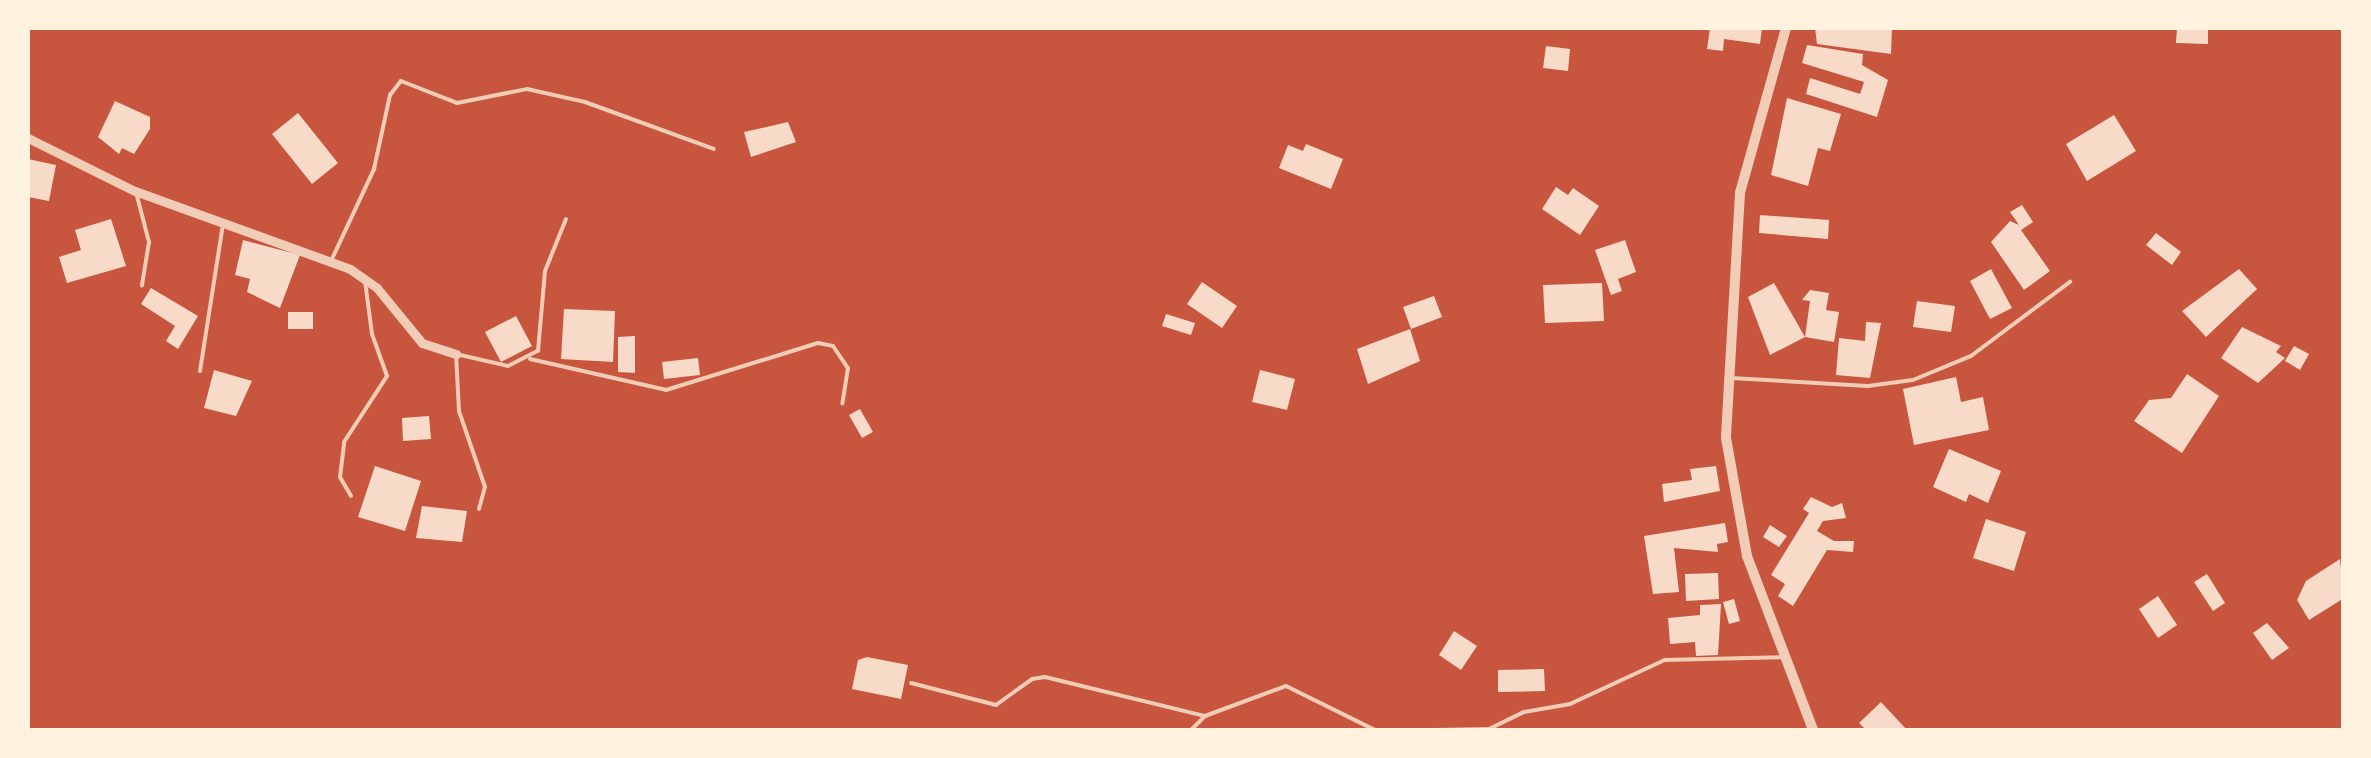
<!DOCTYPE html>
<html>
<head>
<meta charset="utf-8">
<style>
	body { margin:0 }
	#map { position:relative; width:2371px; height:758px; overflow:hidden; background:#c8553d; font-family:"Varela Round",sans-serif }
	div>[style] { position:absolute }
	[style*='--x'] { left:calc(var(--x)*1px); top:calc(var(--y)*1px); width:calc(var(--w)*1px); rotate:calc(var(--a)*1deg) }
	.building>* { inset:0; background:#f7dbc8 }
	.service>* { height:4px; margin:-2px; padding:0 2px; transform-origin:2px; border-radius:2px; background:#f1ccb7 }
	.minor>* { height:9px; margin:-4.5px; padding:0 4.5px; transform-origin:4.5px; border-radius:4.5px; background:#f1ccb7 }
	.tertiary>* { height:10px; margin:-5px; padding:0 5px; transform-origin:5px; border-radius:5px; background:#f1ccb7 }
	span { translate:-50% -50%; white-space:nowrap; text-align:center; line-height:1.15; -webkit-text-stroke:8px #fff3e0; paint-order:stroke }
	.frame { position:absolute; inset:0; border:30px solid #fff3e0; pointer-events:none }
</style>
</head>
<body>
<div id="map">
	<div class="building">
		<div style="clip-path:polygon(1710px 28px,1762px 28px,1760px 44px,1724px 39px,1723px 51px,1707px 49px)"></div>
		<div style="clip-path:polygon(1815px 28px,1892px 28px,1891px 54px,1817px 44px)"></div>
		<div style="clip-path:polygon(2177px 28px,2208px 28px,2208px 44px,2176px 43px)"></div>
		<div style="clip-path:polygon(1807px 45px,1863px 54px,1862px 65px,1888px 80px,1877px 117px,1806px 94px,1810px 78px,1860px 94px,1864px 82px,1802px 63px)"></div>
		<div style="clip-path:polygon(1546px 46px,1570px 49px,1568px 71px,1543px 68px)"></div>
		<div style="clip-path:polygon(1787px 98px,1841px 114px,1830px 151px,1818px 148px,1808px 186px,1771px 175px)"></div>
		<div style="clip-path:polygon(115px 101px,150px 117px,150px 129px,134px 154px,122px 148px,119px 154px,98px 137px)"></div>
		<div style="clip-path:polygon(298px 113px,338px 163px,312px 184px,272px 134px)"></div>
		<div style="clip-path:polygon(2114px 115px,2136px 151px,2087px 181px,2066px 144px)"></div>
		<div style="clip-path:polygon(788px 122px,796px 142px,751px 157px,744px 132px)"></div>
		<div style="clip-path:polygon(1306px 144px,1343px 159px,1331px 189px,1279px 168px,1288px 145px,1303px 151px)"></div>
		<div style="clip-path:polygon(28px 159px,56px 165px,49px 201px,28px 197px)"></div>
		<div style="clip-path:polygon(1556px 187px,1568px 195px,1573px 188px,1599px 206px,1580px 235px,1542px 209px)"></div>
		<div style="clip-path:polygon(2022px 205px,2033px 222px,2021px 230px,2050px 271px,2024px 290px,1991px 242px,2010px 221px,2019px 225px,2010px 212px)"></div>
		<div style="clip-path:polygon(1760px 215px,1829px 220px,1828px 239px,1759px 233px)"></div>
		<div style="clip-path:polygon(111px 219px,126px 266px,67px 283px,59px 257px,81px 250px,75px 230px)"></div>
		<div style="clip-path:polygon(2156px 233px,2181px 252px,2172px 265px,2146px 245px)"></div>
		<div style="clip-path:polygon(243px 240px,300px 255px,280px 308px,247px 292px,250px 279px,235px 275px)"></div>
		<div style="clip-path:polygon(1625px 240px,1636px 272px,1618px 279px,1622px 291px,1611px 295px,1595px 250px)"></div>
		<div style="clip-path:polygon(1991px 269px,2012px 308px,1990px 319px,1970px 281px)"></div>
		<div style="clip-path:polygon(2239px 269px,2257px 289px,2206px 337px,2182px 311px)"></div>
		<div style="clip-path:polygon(1202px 282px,1237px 306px,1222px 328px,1187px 304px)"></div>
		<div style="clip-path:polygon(1602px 283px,1604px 321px,1545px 323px,1543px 285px)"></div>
		<div style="clip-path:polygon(1774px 283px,1805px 337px,1770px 355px,1748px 297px)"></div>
		<div style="clip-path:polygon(151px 288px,198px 316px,178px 349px,166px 341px,175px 326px,141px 304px)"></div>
		<div style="clip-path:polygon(1810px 290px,1829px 293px,1826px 310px,1839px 312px,1834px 342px,1805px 337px,1810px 301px,1802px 300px)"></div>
		<div style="clip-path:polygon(1434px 296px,1442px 317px,1411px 329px,1403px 307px)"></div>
		<div style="clip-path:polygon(1917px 301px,1955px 306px,1951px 332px,1913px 327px)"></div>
		<div style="clip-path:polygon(564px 309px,615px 311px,613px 362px,561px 359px)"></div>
		<div style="clip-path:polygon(288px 312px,313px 312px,313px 329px,288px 329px)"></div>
		<div style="clip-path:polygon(1166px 314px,1195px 323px,1191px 335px,1162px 326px)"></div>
		<div style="clip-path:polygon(516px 316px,532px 346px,501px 362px,485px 332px)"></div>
		<div style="clip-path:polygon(1866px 322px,1881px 323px,1870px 378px,1836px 375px,1839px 338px,1865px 341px)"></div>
		<div style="clip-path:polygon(2242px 327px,2281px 346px,2276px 352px,2285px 358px,2258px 383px,2221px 358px)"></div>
		<div style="clip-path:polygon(1410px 329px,1420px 361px,1368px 384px,1357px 349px)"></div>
		<div style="clip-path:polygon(635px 336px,635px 373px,618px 372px,618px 337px)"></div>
		<div style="clip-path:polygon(2294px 346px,2309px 354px,2300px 370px,2285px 361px)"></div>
		<div style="clip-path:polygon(698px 358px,700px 375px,664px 379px,662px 362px)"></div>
		<div style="clip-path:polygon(214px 370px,252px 381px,236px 416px,204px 408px)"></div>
		<div style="clip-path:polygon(1260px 370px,1295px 379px,1287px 410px,1252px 402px)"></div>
		<div style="clip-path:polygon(2187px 374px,2219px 396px,2182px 453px,2134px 421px,2149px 400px,2171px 398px)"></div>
		<div style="clip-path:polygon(1956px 377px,1961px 402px,1983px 397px,1989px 430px,1914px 445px,1903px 389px)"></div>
		<div style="clip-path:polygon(860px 409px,873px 432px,862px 438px,849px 415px)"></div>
		<div style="clip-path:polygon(429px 416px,431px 439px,403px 441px,402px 418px)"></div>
		<div style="clip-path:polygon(1949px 449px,2001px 471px,1988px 503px,1969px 494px,1966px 502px,1933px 487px)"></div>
		<div style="clip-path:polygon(375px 466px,421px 481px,405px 531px,358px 517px)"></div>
		<div style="clip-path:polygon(1716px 466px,1720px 491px,1664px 502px,1662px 484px,1692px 480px,1690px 469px)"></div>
		<div style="clip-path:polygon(1811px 497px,1832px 507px,1842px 503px,1846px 518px,1823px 521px,1817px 531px,1834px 541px,1854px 541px,1853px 552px,1827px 550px,1793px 606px,1778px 596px,1785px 584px,1771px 575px,1809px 513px,1803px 509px)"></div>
		<div style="clip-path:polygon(422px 506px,467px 511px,462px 542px,416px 538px)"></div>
		<div style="clip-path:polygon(1986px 519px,2026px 532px,2014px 571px,1973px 558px)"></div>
		<div style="clip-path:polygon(1725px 523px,1728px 542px,1717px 544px,1718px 552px,1674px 548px,1679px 592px,1653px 594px,1644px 536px)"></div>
		<div style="clip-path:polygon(1770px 525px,1787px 536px,1779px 547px,1763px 537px)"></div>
		<div style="clip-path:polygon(2340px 559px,2344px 598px,2309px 620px,2297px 600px,2306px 581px)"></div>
		<div style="clip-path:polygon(1718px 573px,1719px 599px,1686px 601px,1685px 574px)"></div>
		<div style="clip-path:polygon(2207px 574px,2225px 603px,2213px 611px,2194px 582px)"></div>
		<div style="clip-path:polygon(2158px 596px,2177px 625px,2158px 638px,2139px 609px)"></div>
		<div style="clip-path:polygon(1734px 599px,1740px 621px,1729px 624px,1723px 602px)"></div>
		<div style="clip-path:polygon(1721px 604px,1718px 655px,1696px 656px,1695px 642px,1670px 644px,1668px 618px,1700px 615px,1700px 605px)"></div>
		<div style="clip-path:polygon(2267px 623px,2289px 648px,2272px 660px,2253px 633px)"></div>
		<div style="clip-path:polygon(1454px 631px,1477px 646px,1461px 670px,1439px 655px)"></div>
		<div style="clip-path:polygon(867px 657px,908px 665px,901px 699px,852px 689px,858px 660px)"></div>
		<div style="clip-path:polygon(1544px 669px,1545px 691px,1498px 692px,1498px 670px)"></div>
		<div style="clip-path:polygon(1881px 702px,1907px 730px,1866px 730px,1859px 723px)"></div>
	</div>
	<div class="service">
		<div style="--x:137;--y:196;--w:48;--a:75.4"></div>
		<div style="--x:149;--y:242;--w:44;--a:99.2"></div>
		<div style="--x:331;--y:261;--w:102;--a:-64.9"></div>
		<div style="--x:374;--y:169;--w:76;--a:-77.8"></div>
		<div style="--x:390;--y:95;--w:18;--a:-52"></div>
		<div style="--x:401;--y:81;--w:60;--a:21.4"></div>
		<div style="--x:457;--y:103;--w:71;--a:-11.3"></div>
		<div style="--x:527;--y:89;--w:59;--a:12.6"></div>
		<div style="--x:585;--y:102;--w:137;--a:20"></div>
		<div style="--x:530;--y:359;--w:139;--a:12.8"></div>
		<div style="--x:666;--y:390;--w:159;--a:-17.2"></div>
		<div style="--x:818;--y:343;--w:15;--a:11"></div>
		<div style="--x:833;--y:346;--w:27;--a:56"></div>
		<div style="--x:848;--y:368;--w:36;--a:99"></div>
		<div style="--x:200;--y:371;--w:149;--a:-81.1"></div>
		<div style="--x:1731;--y:378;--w:137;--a:3.3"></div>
		<div style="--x:1868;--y:386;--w:45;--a:-7.6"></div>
		<div style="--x:1913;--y:380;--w:63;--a:-22.5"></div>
		<div style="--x:1971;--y:356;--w:124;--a:-36.8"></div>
		<div style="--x:351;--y:496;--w:22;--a:-120"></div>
		<div style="--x:340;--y:477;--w:35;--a:-83"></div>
		<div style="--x:344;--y:442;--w:79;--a:-56.9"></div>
		<div style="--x:387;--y:376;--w:45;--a:-109.7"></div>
		<div style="--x:372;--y:334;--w:53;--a:-97.5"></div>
		<div style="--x:479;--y:509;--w:23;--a:-75"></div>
		<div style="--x:485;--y:487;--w:80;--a:-108.9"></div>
		<div style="--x:459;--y:411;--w:57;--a:-93"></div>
		<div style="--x:456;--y:354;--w:53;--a:13"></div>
		<div style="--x:508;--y:366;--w:34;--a:-27"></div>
		<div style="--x:538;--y:351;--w:80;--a:-85"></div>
		<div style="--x:545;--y:271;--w:56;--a:-68"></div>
		<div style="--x:911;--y:683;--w:88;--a:14.5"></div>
		<div style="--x:996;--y:705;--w:44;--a:-35.8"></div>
		<div style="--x:1032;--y:679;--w:13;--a:-9"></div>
		<div style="--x:1045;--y:677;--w:165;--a:13.7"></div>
		<div style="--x:1191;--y:730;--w:20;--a:-45"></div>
		<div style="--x:1205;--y:716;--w:86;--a:-20.3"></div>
		<div style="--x:1286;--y:686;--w:99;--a:26.3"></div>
		<div style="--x:1435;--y:730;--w:54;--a:-1.1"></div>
		<div style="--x:1489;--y:729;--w:39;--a:-26"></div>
		<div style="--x:1524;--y:712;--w:47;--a:-9.9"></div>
		<div style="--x:1570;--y:704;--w:105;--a:-24.9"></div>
		<div style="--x:1665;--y:660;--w:120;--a:-1.4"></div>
	</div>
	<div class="minor">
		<div style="--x:28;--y:138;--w:119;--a:26.4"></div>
		<div style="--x:135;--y:191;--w:229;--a:19.9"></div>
		<div style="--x:350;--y:269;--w:33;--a:35"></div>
		<div style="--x:377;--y:288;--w:71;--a:50.7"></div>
		<div style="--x:422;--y:343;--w:36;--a:18"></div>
	</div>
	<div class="tertiary">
		<div style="--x:1786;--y:28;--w:171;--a:105.6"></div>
		<div style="--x:1740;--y:193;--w:245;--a:93.3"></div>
		<div style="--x:1726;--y:438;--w:120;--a:79.9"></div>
		<div style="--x:1747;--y:556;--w:186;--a:69.2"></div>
	</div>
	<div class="frame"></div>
</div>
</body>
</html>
